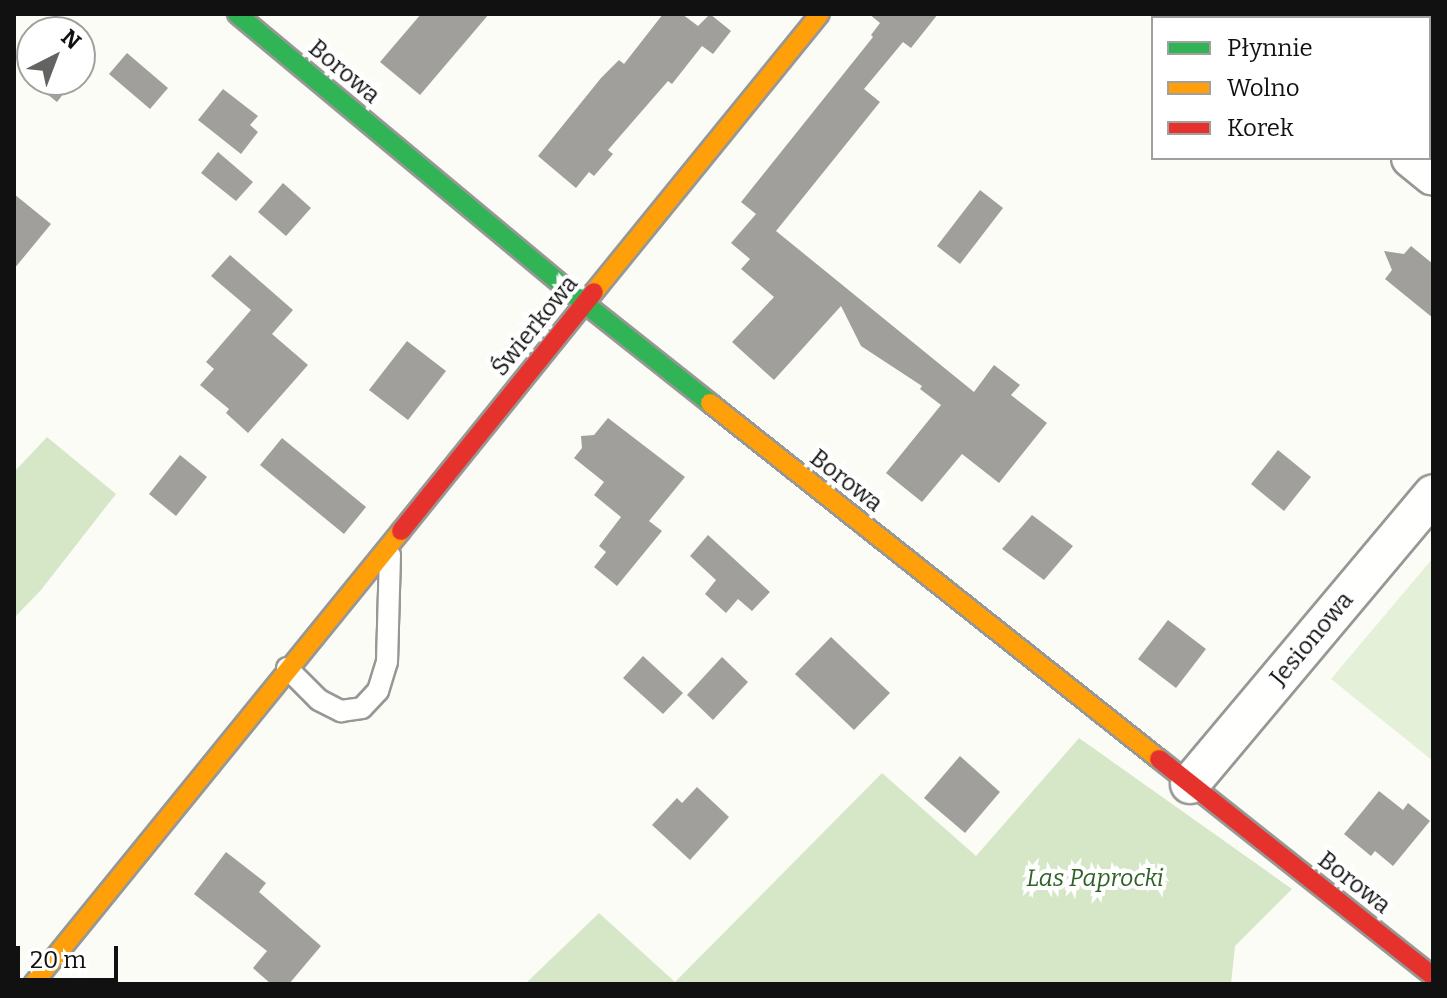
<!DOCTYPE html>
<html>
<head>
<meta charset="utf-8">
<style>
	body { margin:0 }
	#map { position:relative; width:1447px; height:998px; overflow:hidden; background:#fcfcf7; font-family:Bitter,serif }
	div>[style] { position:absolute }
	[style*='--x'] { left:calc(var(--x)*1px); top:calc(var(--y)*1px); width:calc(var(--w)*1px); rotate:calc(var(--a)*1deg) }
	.green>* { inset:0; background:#e5f0d9 }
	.forest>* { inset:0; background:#d6e7c8 }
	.building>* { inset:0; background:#a09f9c }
	.roads { filter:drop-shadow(2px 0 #979795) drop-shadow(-2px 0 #979795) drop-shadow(0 2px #979795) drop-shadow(0 -2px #979795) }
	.lane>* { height:20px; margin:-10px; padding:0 10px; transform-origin:10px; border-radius:10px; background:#fffffe }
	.street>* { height:38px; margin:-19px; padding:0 19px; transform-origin:19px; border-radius:19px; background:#fffffe }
	.fast>* { height:18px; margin:-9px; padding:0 9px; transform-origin:9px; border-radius:9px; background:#30b455 }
	.slow>* { height:18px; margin:-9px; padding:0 9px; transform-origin:9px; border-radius:9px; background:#ff9f0a }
	.jam>* { height:18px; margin:-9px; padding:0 9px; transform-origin:9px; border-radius:9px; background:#e5322d }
	span { translate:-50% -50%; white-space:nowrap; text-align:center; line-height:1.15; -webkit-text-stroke:8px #fff; paint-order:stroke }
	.street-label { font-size:24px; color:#111 }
	.park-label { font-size:24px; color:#2f6227; font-style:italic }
	.frame { position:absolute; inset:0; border:16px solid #111; pointer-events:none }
	.legend { position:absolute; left:1151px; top:16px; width:280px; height:144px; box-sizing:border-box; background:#fff; border:2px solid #a0a0a0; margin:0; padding:10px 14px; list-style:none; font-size:24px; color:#111 }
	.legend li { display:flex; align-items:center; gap:16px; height:40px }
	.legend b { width:40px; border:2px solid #a0a0a0 }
	.north { position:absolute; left:16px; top:16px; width:80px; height:80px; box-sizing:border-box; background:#fff; border:2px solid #a0a0a0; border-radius:50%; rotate:42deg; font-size:22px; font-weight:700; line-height:32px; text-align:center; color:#111 }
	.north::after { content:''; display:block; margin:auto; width:28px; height:36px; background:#636362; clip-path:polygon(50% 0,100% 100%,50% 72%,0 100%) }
	.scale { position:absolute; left:16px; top:946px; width:102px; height:36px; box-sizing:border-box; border:4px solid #111; border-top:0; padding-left:10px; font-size:24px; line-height:28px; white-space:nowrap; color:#111; -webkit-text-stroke:6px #fff; paint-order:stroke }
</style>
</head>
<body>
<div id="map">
	<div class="green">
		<div style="clip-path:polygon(1432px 559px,1433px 559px,1433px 761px,1331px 679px)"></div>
	</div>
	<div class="forest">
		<div style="clip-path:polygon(47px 437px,116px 494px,41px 590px,14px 618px,14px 472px)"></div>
		<div style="clip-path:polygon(1079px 738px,1292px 889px,1235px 946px,1231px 984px,525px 984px,599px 913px,675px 982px,882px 773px,976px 856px)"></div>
	</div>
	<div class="building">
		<div style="clip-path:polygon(421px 14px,489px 14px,420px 95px,380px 62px)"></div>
		<div style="clip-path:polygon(663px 14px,682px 14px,698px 26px,710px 14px,731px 31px,713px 54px,702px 46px,672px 84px,668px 81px,608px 150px,613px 154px,594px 176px,589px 172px,576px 188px,538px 156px,601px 78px,619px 60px,624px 64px)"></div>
		<div style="clip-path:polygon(869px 14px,938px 14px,911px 48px,903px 42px,864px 89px,880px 102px,776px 231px,974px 392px,994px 365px,1020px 385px,1011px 395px,1047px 423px,999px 483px,962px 454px,922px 502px,886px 473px,941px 405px,920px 389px,922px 386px,861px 346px,841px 306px,774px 380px,732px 342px,774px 297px,741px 269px,750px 259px,731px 243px,756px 214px,741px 202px,873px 37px,871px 35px,880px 23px)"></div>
		<div style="clip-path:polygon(127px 53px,168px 88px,150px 109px,109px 74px)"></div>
		<div style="clip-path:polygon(32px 70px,32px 80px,74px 80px,57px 102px,26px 77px)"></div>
		<div style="clip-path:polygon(223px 89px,258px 116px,250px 125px,258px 132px,241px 154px,198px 120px)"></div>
		<div style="clip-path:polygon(218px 152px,253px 182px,236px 201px,201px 173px)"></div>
		<div style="clip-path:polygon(283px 183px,311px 208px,286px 236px,258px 212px)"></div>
		<div style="clip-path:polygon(980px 190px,1003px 208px,960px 264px,937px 246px)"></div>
		<div style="clip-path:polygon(14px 194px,51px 224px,14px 269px)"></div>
		<div style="clip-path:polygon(1411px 246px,1433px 264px,1433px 318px,1385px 279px,1392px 270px,1384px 251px,1404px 254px)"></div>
		<div style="clip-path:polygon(230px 255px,293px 310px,272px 334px,308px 365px,248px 433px,226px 413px,229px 409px,200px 385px,214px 369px,206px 362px,251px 310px,211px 276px)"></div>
		<div style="clip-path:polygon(407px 341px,446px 371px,408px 420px,369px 390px)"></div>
		<div style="clip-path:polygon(608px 418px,685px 477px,649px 521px,662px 531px,617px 586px,594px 567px,606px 552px,599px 546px,621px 517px,594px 495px,604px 482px,574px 458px,582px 448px,581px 436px,594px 435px)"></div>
		<div style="clip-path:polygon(282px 438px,366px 507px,344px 534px,260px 465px)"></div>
		<div style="clip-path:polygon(1278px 450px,1311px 477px,1284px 511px,1251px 484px)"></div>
		<div style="clip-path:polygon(180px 455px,207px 477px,176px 516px,149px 494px)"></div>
		<div style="clip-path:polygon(1032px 515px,1073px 546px,1044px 580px,1002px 549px)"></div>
		<div style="clip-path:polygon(708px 535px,770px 592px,752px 611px,738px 599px,726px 613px,705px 594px,716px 580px,690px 556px)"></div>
		<div style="clip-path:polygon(1168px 620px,1206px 649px,1176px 688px,1138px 659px)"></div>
		<div style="clip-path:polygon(831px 637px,890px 693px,854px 730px,795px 674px)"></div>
		<div style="clip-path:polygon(643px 656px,683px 693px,663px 714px,623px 678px)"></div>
		<div style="clip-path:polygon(722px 657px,748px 682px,713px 720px,687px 695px)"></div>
		<div style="clip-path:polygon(960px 756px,1000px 792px,965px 833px,924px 798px)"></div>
		<div style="clip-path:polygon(697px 787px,729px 817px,690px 860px,652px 825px,677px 798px,682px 803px)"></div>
		<div style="clip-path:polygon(1379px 791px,1403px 810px,1408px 803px,1430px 821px,1393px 866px,1375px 851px,1371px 856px,1344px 834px)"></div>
		<div style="clip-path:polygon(226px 852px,266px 883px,259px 892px,321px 946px,289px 984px,271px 984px,253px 968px,267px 951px,194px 894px)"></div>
	</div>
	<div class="roads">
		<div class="lane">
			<div style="--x:287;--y:668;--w:45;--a:45"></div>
			<div style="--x:319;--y:700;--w:25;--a:27"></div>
			<div style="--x:341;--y:711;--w:21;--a:-8"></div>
			<div style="--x:362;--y:708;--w:23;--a:-47"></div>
			<div style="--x:378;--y:691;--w:30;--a:-73"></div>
			<div style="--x:387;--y:662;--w:107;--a:-88.4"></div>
		</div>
		<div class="street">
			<div style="--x:1233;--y:14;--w:6;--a:39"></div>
			<div style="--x:1429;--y:83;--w:6;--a:-51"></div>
			<div style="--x:1411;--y:158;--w:28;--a:39"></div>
			<div style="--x:1190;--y:784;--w:378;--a:-50"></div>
		</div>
		<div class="fast">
			<div style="--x:237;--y:14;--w:452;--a:39.8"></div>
			<div style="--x:584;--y:303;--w:161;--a:38.4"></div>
		</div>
		<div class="slow">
			<div style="--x:594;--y:292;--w:358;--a:-50.9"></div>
			<div style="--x:710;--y:403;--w:573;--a:38.41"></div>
			<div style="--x:33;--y:984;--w:584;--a:-50.91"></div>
		</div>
		<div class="jam">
			<div style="--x:401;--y:531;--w:307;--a:-51.1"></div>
			<div style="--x:1159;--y:759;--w:350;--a:38.4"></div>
		</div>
	</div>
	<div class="street-label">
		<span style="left:344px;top:72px;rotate:40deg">Borowa</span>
		<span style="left:535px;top:326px;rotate:-51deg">Świerkowa</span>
		<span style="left:846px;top:481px;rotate:38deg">Borowa</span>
		<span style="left:1312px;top:639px;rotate:-50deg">Jesionowa</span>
		<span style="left:1354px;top:883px;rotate:38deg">Borowa</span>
	</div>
	<div class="park-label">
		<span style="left:1095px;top:879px">Las Paprocki</span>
	</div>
	<div class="frame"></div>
	<ul class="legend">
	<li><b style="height:10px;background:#30b455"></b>Płynnie</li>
	<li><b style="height:10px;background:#ff9f0a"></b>Wolno</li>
	<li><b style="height:10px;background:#e5322d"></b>Korek</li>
	</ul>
	<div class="north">N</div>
	<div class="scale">20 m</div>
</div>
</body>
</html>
